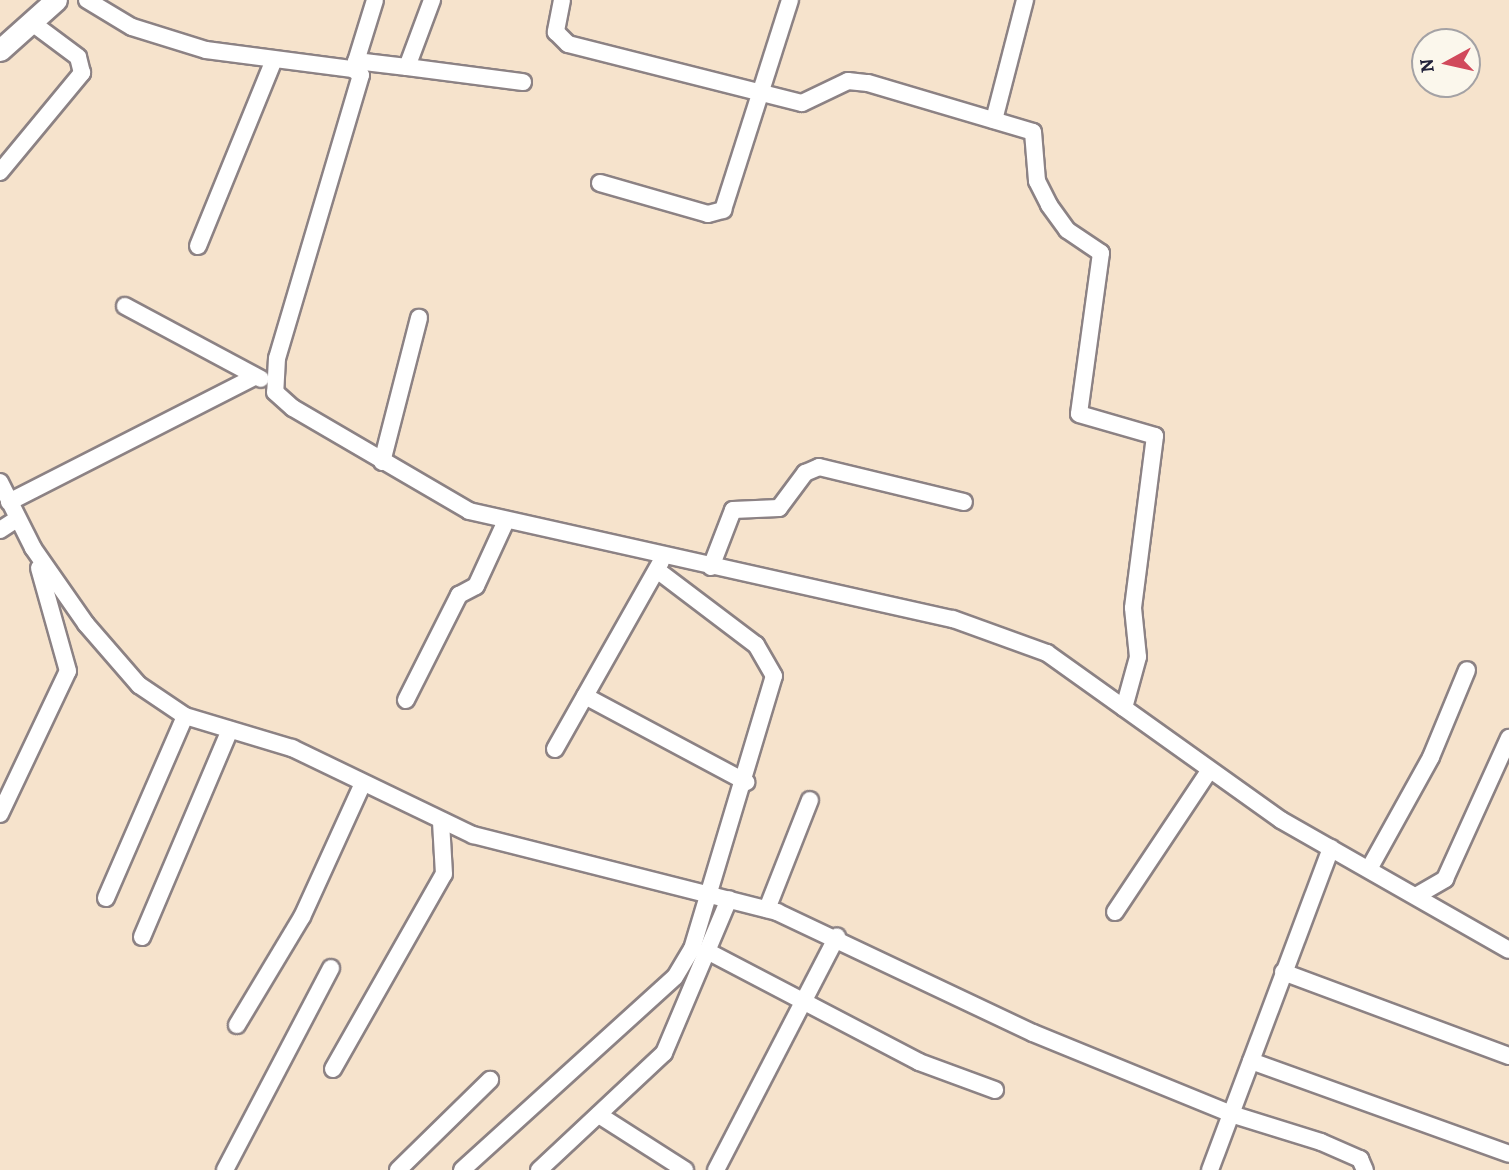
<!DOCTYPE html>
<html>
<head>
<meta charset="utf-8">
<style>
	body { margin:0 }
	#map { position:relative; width:1509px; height:1170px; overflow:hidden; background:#f6e3cc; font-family:Alegreya,serif }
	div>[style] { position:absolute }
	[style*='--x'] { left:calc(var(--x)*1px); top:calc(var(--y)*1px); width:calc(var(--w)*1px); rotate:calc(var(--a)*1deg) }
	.roads { filter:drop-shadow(2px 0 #8c8284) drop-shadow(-2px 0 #8c8284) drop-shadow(0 2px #8c8284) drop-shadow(0 -2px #8c8284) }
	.minor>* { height:16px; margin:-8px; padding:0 8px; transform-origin:8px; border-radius:8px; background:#fff }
	.major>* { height:21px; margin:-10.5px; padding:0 10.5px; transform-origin:10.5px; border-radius:10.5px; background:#fff }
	span { translate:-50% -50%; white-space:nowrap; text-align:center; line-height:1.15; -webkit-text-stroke:5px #fbf7ec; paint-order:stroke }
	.north { position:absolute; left:1411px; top:28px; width:70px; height:70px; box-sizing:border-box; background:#fbf7ec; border:2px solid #a4a2a5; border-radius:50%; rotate:262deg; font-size:19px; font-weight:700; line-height:28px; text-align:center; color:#22223b }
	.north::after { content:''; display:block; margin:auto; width:24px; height:32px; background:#d1495b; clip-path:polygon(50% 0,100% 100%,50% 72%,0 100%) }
</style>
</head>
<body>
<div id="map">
	<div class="roads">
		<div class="minor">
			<div style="--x:87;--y:0;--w:52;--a:31"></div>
			<div style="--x:132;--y:27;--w:77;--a:17.3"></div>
			<div style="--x:206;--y:50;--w:148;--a:7.4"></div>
			<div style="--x:353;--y:69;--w:10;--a:37"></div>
			<div style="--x:361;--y:75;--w:295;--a:106.5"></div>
			<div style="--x:277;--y:358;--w:34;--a:93"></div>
			<div style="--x:275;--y:392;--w:24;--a:42"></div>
			<div style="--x:293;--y:408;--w:204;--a:30.3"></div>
			<div style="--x:469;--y:511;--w:496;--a:12.6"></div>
			<div style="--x:953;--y:619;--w:100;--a:19.9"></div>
			<div style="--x:1047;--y:653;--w:287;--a:35.5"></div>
			<div style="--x:1281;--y:820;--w:262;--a:29.7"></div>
			<div style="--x:562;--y:0;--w:33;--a:101"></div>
			<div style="--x:556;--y:32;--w:17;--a:45"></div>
			<div style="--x:568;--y:44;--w:241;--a:14.2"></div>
			<div style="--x:802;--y:103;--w:51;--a:-25.6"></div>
			<div style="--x:848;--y:81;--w:20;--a:6"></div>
			<div style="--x:868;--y:83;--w:172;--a:16.5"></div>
			<div style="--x:1033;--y:132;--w:49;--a:85.3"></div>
			<div style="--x:1037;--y:181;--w:27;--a:63"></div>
			<div style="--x:1049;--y:205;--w:31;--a:54"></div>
			<div style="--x:1067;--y:230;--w:41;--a:34.1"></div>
			<div style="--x:1101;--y:253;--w:162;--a:97.8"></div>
			<div style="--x:1079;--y:414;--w:79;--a:16.1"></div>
			<div style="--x:1155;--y:436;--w:173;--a:97.3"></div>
			<div style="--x:1133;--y:608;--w:49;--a:84.2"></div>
			<div style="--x:1138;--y:657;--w:53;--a:105.4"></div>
			<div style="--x:356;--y:61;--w:51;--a:6.7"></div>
			<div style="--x:407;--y:67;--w:72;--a:-69.5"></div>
			<div style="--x:407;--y:67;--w:117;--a:7.4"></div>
			<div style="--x:354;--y:68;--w:71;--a:-72.8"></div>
			<div style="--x:994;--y:120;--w:124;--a:-75.5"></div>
			<div style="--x:0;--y:172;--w:129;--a:-50.4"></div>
			<div style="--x:82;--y:73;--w:16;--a:-104"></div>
			<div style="--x:78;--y:57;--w:59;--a:-143.3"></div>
			<div style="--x:600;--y:183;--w:112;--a:16"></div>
			<div style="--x:708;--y:214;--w:16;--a:-15"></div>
			<div style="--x:723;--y:210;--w:220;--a:-72.3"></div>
			<div style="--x:198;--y:246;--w:199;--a:-67.8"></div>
			<div style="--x:125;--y:306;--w:154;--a:28.2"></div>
			<div style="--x:382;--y:462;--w:149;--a:-75.6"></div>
			<div style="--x:0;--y:482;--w:74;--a:63.4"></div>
			<div style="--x:33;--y:548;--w:93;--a:55.1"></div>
			<div style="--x:86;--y:624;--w:81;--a:49"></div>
			<div style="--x:139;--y:685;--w:55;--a:34"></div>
			<div style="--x:185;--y:716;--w:112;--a:16.7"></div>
			<div style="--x:292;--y:748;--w:201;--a:25.7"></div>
			<div style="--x:473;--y:835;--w:314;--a:14.2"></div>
			<div style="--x:777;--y:912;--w:283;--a:25.3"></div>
			<div style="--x:1033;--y:1033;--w:214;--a:22.2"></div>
			<div style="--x:1231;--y:1114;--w:94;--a:17.3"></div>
			<div style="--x:1321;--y:1142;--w:43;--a:23.6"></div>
			<div style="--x:1360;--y:1159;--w:12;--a:66"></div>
			<div style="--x:9;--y:502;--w:275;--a:-27"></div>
			<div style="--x:0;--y:530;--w:20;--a:-33"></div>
			<div style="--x:711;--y:567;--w:61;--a:-68.9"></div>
			<div style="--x:733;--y:510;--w:46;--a:-2.5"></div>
			<div style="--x:779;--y:508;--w:44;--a:-53.4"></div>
			<div style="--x:805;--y:473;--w:15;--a:-23"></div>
			<div style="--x:819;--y:467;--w:149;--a:13.6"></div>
			<div style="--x:585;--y:696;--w:183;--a:28.1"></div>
			<div style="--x:406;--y:700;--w:118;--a:-63.2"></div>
			<div style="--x:459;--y:595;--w:19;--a:-28"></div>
			<div style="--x:476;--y:586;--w:69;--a:-65.3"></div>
			<div style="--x:555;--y:749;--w:215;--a:-60.5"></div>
			<div style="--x:0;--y:814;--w:158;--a:-64.6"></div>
			<div style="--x:68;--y:671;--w:107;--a:-105.7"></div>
			<div style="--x:1369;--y:869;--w:128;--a:-61"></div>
			<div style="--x:1431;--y:757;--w:94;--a:-67.5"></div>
			<div style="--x:1416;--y:896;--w:34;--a:-30"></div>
			<div style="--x:1445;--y:879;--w:155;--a:-65.6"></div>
			<div style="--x:106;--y:898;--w:198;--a:-66.5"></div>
			<div style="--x:767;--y:909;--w:117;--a:-68.5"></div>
			<div style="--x:1115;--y:912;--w:169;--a:-56.3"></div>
			<div style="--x:142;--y:937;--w:225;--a:-67"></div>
			<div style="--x:709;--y:952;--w:237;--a:27.6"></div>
			<div style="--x:919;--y:1062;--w:81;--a:20.2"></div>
			<div style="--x:1283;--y:972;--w:241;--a:20.4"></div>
			<div style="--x:237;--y:1025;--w:126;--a:-59"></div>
			<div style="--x:302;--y:917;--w:147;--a:-65.5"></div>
			<div style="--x:1251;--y:1061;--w:274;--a:19.8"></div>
			<div style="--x:333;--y:1069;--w:224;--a:-60.4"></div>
			<div style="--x:444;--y:874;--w:52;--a:-93.3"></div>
			<div style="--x:599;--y:1115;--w:102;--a:32.6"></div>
			<div style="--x:225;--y:1170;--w:228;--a:-62.3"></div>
			<div style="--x:398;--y:1170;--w:129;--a:-44.4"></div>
			<div style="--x:462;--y:1170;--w:287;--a:-42.2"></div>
			<div style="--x:675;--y:977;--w:33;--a:-59"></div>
			<div style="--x:692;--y:949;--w:285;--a:-73.3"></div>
			<div style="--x:774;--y:676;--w:36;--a:-120"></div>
			<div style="--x:756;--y:645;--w:124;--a:-142.9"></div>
			<div style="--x:539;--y:1170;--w:171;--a:-43.1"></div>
			<div style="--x:664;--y:1053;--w:167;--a:-67.1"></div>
			<div style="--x:716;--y:1170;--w:263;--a:-62.6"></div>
			<div style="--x:1210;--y:1170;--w:344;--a:-69.4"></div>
		</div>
		<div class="major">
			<div style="--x:0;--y:50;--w:75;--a:-41.8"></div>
		</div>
	</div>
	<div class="north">N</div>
</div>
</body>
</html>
